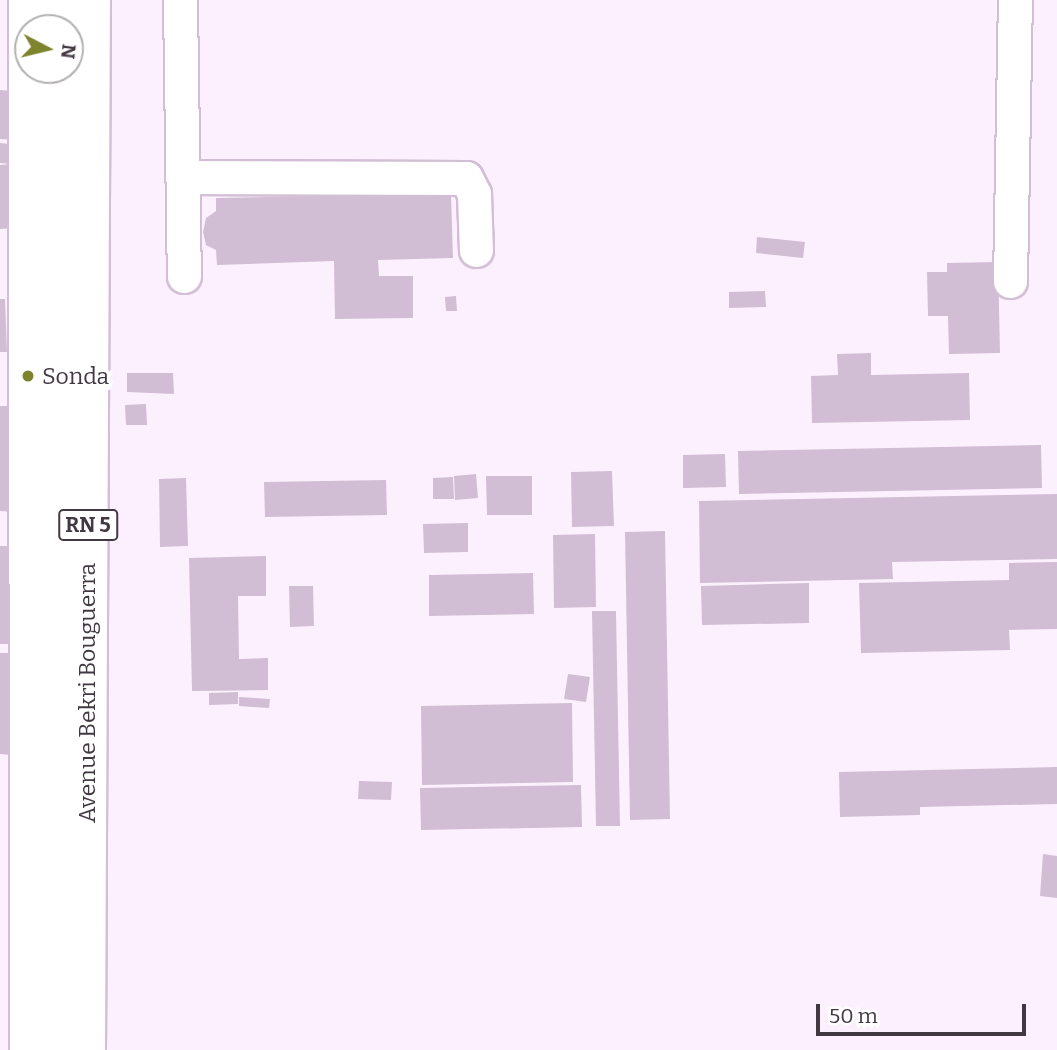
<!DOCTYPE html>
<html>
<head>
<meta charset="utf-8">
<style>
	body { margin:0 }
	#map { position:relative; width:1057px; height:1050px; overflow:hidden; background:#fdf0fe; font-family:Bitter,serif }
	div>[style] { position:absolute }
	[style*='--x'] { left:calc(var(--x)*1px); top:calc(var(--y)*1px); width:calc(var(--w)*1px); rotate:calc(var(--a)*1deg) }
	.building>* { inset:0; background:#d1bdd4 }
	.roads { filter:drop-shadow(2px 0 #d2bed5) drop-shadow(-2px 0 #d2bed5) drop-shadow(0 2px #d2bed5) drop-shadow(0 -2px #d2bed5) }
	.minor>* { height:33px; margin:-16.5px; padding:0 16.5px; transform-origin:16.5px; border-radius:16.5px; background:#fff }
	.highway>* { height:38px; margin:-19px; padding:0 19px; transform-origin:19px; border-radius:19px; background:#fff }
	.dots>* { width:19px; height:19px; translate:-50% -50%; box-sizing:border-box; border:4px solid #fff; border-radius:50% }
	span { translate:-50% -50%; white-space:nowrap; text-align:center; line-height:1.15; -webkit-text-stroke:7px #fff; paint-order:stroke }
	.shield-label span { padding:2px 5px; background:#fff; border:2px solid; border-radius:5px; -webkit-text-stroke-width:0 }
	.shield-label { font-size:21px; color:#413842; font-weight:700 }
	.poi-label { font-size:23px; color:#413842 }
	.left { translate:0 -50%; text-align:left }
	.street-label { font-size:23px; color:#413842 }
	.north { position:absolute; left:14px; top:14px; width:70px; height:70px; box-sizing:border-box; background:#fff; border:2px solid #b3afb3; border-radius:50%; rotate:97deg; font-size:19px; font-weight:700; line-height:28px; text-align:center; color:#413842 }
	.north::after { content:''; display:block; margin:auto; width:24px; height:32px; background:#7e832e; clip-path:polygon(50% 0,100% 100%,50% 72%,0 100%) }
	.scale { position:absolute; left:816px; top:1004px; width:210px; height:32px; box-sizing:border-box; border:4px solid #413842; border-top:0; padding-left:9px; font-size:21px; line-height:24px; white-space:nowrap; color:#413842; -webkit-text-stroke:5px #fff; paint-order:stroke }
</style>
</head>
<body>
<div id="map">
	<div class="building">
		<div style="clip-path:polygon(0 90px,22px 92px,17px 140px,0 139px)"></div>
		<div style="clip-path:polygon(0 143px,21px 145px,14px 228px,0 229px,0 165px,11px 164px,0 163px)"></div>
		<div style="clip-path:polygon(451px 194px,453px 258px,378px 260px,379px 276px,413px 276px,413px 318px,335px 319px,334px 261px,217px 265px,216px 250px,206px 245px,203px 232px,206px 218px,216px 211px,216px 198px)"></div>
		<div style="clip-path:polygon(757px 237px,805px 242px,803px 258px,756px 253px)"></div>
		<div style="clip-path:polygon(998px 262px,1000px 353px,949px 354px,948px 316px,928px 316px,927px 272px,947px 272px,947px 263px)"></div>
		<div style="clip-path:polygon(765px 291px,766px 307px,729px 308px,729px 292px)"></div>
		<div style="clip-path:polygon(456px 296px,457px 311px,446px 311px,445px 297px)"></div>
		<div style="clip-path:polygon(0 299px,5px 299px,7px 352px,0 352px)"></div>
		<div style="clip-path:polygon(871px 353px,871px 375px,969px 373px,970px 420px,812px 423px,811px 376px,838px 375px,837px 354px)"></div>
		<div style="clip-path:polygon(127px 373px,173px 373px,174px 394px,127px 392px)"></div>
		<div style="clip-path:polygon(146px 404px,147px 425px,126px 425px,125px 405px)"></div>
		<div style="clip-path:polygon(0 406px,7px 406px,7px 420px,13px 420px,15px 512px,0 511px)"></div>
		<div style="clip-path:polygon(1041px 445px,1042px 488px,739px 494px,738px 451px)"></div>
		<div style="clip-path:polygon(725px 454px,726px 487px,683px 488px,683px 455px)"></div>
		<div style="clip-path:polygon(612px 471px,614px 526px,572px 527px,571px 472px)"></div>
		<div style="clip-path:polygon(476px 474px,478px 498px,455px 500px,454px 476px)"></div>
		<div style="clip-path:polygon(486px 476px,532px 476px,532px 515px,487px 515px)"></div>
		<div style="clip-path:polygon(453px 477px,454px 499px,433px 499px,433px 478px)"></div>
		<div style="clip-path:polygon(186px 478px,188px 546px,160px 547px,159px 479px)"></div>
		<div style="clip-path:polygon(386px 480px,387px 515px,265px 517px,264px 482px)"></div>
		<div style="clip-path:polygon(1057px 494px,1057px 559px,892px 562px,893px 579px,700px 583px,699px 501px)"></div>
		<div style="clip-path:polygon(468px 523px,468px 552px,424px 553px,423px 524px)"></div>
		<div style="clip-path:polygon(665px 531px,670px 819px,630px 820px,625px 532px)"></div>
		<div style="clip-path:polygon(595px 534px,596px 607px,554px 608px,553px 535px)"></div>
		<div style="clip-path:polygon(0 546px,14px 546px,10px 644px,0 644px)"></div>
		<div style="clip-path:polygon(266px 556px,266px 596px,238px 596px,239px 659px,268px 658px,268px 690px,192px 691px,189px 558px)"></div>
		<div style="clip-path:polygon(1057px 562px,1057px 629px,1009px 630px,1010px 650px,861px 653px,859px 583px,1009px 580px,1009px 563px)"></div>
		<div style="clip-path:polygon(533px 573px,534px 614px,429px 616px,429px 575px)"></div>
		<div style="clip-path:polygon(809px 583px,809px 623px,702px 625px,701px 586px)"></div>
		<div style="clip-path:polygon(289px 586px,313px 586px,314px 626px,290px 627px)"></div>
		<div style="clip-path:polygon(592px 611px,616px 611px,620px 826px,596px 826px)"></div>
		<div style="clip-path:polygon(0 653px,14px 653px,11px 755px,0 754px)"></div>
		<div style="clip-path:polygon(568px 674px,590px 677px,586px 702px,564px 699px)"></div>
		<div style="clip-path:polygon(238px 692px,238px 704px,209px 705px,209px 693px)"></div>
		<div style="clip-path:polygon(239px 697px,270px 699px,269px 708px,239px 706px)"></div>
		<div style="clip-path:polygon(572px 703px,573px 782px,422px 785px,421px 706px)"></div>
		<div style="clip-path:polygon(1057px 767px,1057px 804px,920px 807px,920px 815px,840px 817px,839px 772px)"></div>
		<div style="clip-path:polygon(359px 781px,392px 782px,391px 800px,358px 799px)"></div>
		<div style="clip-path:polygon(581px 785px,582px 827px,421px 830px,420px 788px)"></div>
		<div style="clip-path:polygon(1043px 854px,1057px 856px,1057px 898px,1040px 896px)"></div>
	</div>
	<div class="roads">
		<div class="minor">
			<div style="--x:25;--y:0;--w:1050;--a:89.95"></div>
			<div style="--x:180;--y:0;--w:276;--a:89.2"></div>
			<div style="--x:182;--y:177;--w:284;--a:0.2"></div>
			<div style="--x:466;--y:178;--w:18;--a:63"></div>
			<div style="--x:474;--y:194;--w:56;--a:88"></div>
			<div style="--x:1010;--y:281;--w:281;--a:-89"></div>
		</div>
		<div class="highway">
			<div style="--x:57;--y:0;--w:28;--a:90"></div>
			<div style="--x:57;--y:70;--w:980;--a:89.94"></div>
			<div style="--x:86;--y:1050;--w:1050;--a:-89.73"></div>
		</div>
	</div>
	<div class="dots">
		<div style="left:28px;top:376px;background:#7e832e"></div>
	</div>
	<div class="shield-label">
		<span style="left:88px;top:525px">RN 5</span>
	</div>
	<div class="poi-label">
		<span class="left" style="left:42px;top:376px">Sonda</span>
	</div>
	<div class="street-label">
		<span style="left:87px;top:693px;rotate:-90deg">Avenue Bekri Bouguerra</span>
	</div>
	<div class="north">N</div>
	<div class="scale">50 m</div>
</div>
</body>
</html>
